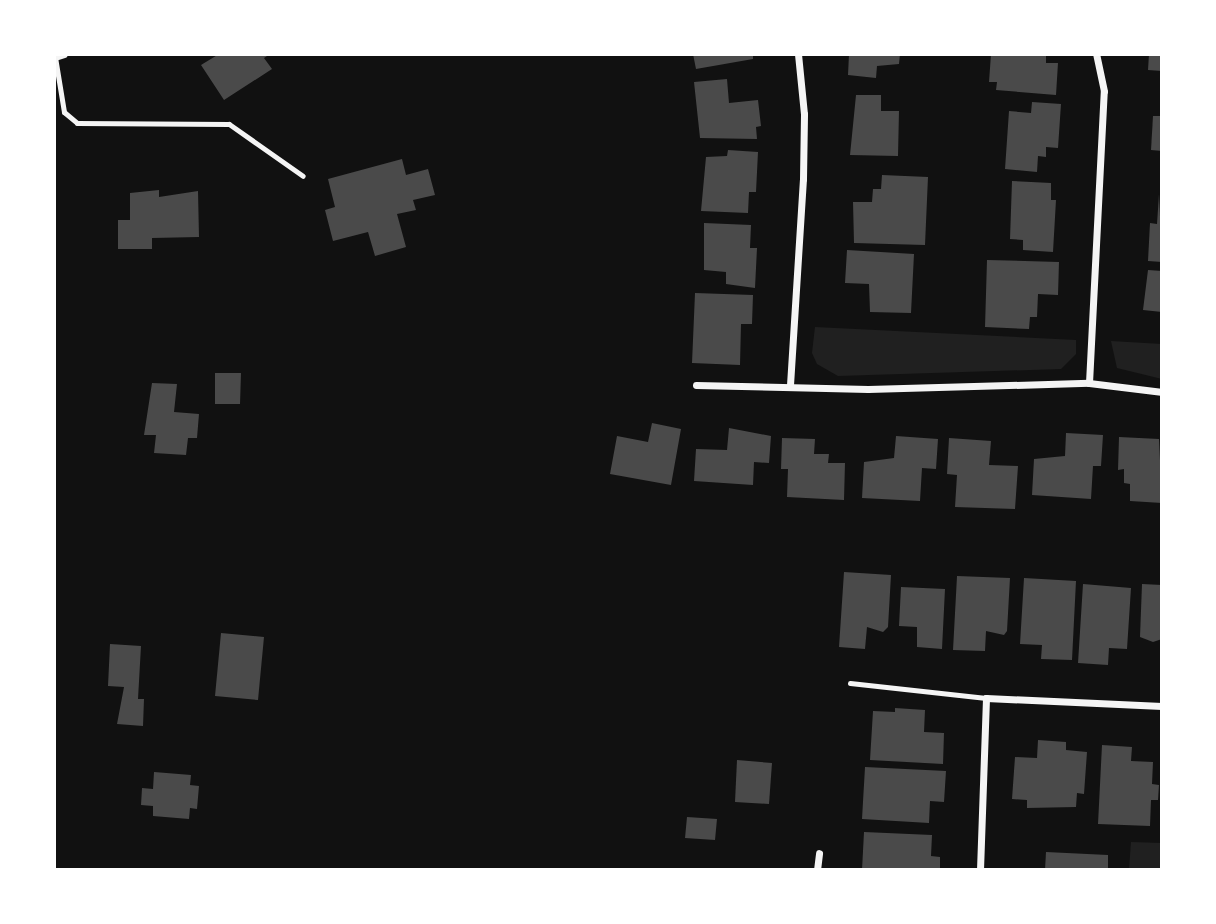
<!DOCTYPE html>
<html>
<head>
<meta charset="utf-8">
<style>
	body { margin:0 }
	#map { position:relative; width:1216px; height:924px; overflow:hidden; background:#111; font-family:Jost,sans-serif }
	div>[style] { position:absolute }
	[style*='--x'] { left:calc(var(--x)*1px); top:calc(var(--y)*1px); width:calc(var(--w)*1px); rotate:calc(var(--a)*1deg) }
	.green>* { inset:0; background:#202020 }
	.building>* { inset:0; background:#4a4a4a }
	.service>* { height:5px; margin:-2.5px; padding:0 2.5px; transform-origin:2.5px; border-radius:2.5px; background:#f5f5f5 }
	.minor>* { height:7px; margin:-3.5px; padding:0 3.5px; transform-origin:3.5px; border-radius:3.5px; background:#f5f5f5 }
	span { translate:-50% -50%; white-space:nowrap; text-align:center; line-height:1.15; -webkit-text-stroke:5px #fff; paint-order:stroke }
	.frame { position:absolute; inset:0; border:56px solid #fff; pointer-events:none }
</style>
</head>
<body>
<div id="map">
	<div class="green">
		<div style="clip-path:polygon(815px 327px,1076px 340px,1076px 354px,1061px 369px,838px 376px,817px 364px,812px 353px)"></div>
		<div style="clip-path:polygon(1111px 341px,1162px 344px,1162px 379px,1117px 368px)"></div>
		<div style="clip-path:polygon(1131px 842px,1162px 843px,1162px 870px,1129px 870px)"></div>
	</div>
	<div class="building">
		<div style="clip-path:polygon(219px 54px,270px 54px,264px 58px,272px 69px,224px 100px,201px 65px)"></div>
		<div style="clip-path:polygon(693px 54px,753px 54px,753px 59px,696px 69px)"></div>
		<div style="clip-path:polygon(849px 54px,900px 54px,899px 64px,877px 66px,876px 78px,848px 75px)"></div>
		<div style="clip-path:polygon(991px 54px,1046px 54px,1046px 63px,1058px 63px,1056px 95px,996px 90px,997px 82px,989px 82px)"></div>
		<div style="clip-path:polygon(1149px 54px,1162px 54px,1162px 71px,1148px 70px)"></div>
		<div style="clip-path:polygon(727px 79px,729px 103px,758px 100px,761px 126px,756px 127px,757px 139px,700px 138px,694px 82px)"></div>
		<div style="clip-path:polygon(856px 95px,881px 95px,881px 111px,899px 111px,898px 156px,850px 155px)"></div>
		<div style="clip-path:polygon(1032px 102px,1061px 104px,1058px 148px,1046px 147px,1046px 157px,1038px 156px,1037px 172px,1005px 169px,1009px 111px,1031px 113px)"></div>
		<div style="clip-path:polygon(1153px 116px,1162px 116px,1162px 151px,1151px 150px)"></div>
		<div style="clip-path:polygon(728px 150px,758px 152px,756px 192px,749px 192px,748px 213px,701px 211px,706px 157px,727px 156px)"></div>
		<div style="clip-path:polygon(402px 159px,406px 175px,428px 169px,435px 195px,413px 200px,416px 210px,397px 214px,406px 247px,375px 256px,368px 232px,333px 241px,325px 210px,335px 207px,328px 179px)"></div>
		<div style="clip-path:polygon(882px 175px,928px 177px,925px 245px,854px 243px,853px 202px,872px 202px,873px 189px,881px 189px)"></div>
		<div style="clip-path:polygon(1012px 181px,1051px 183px,1051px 200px,1056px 200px,1053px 252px,1023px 250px,1023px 240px,1010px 239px)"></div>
		<div style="clip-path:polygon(159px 190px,159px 197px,198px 191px,199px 237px,152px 238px,152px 249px,118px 249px,118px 220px,130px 220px,130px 193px)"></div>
		<div style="clip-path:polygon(1159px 194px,1162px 262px,1148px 261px,1150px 223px,1157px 224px)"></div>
		<div style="clip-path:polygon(704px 223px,751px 225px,750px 248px,757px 248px,755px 288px,726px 284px,726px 272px,704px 270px)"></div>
		<div style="clip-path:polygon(847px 250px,914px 254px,911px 313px,870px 312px,869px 284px,845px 283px)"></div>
		<div style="clip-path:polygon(987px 260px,1059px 262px,1058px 295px,1038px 294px,1037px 317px,1030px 317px,1029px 329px,985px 327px)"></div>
		<div style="clip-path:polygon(1148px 270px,1162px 271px,1162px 312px,1143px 310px)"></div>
		<div style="clip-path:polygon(695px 293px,753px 295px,752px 324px,741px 324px,740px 365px,692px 363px)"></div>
		<div style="clip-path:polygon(215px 373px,241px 373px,240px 404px,215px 404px)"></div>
		<div style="clip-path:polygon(152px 383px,177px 384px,174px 412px,199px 414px,197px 438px,188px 438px,186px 455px,154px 453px,156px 435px,144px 435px)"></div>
		<div style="clip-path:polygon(652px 423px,681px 429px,671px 485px,610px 474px,617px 436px,648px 442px)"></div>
		<div style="clip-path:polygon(729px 428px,771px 436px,769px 463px,754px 462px,753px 485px,694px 481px,696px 449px,727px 450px)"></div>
		<div style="clip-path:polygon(1066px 433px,1103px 435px,1101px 466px,1093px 466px,1091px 499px,1032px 495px,1034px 459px,1065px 456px)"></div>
		<div style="clip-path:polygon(896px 436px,938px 439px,936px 469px,922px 468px,920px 501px,862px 498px,864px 462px,894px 458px)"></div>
		<div style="clip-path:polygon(1119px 437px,1159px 439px,1162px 503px,1130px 501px,1130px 484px,1124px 483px,1124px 469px,1118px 470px)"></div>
		<div style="clip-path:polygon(782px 438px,815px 439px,814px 454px,829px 454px,828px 463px,845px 463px,844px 500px,787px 497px,788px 469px,781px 469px)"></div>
		<div style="clip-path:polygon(949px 438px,991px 441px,989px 465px,1018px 466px,1015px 509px,955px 507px,957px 475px,947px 474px)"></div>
		<div style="clip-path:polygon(844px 572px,891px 575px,888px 627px,883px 632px,867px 627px,865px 649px,839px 647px)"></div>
		<div style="clip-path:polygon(957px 576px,1010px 578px,1007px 631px,1004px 635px,986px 631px,985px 651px,953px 650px)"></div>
		<div style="clip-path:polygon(1024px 578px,1076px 581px,1072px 660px,1041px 659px,1042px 645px,1020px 644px)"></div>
		<div style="clip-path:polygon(1083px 584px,1131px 588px,1127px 649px,1109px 648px,1108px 665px,1078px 663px)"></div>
		<div style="clip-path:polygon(1142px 584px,1162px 585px,1162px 639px,1153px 642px,1140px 637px)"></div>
		<div style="clip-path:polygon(901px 587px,945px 589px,942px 649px,917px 647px,917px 627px,899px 626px)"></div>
		<div style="clip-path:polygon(221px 633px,264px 637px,258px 700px,215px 696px)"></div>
		<div style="clip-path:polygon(110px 644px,141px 646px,138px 699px,144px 699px,143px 726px,117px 724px,124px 687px,108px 686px)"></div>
		<div style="clip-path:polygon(895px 708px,925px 710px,924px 732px,944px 733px,943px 764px,870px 760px,873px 711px,895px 712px)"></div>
		<div style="clip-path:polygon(1038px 740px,1066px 742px,1066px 750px,1087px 752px,1084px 794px,1077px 793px,1076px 807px,1027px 808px,1027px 800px,1012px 799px,1015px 757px,1037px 758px)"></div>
		<div style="clip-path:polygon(1102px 745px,1132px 747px,1131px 761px,1153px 762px,1152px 784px,1159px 785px,1158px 800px,1151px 800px,1150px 826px,1098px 824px)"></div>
		<div style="clip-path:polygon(737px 760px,772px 763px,769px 804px,735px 802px)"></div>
		<div style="clip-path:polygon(865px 767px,946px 771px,944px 802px,930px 801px,929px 823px,862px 819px)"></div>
		<div style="clip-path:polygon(154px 772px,191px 775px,190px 785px,199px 786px,197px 809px,190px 808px,189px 819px,153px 816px,153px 806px,141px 805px,142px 788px,153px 789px)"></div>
		<div style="clip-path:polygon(687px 817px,717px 819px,715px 840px,685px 838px)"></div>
		<div style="clip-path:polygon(864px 832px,932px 835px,931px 856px,940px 857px,940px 870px,862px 870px)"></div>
		<div style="clip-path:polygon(1046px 852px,1108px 855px,1108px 870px,1045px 870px)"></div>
	</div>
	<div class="service">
		<div style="--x:55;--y:57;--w:56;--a:80.7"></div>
		<div style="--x:64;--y:112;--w:17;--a:40"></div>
		<div style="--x:77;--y:123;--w:152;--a:0.4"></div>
		<div style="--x:229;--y:124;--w:90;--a:35.1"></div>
		<div style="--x:850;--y:683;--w:137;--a:6.3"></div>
	</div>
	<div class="minor">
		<div style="--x:55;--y:57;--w:9;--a:-18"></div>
		<div style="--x:1089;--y:383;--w:292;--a:-87.1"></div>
		<div style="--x:1104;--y:91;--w:38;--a:-102"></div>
		<div style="--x:696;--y:385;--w:172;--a:1.3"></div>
		<div style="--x:868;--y:389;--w:221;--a:-1.6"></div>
		<div style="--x:1089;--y:383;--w:74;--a:7"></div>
		<div style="--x:790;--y:385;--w:206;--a:-86.4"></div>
		<div style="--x:803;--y:179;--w:65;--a:-89.1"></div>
		<div style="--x:804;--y:114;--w:60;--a:-95.7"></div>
		<div style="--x:817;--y:870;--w:17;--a:-83"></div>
		<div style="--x:980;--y:870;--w:172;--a:-88"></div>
		<div style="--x:986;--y:698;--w:176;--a:2.6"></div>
	</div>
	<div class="frame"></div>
</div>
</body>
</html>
